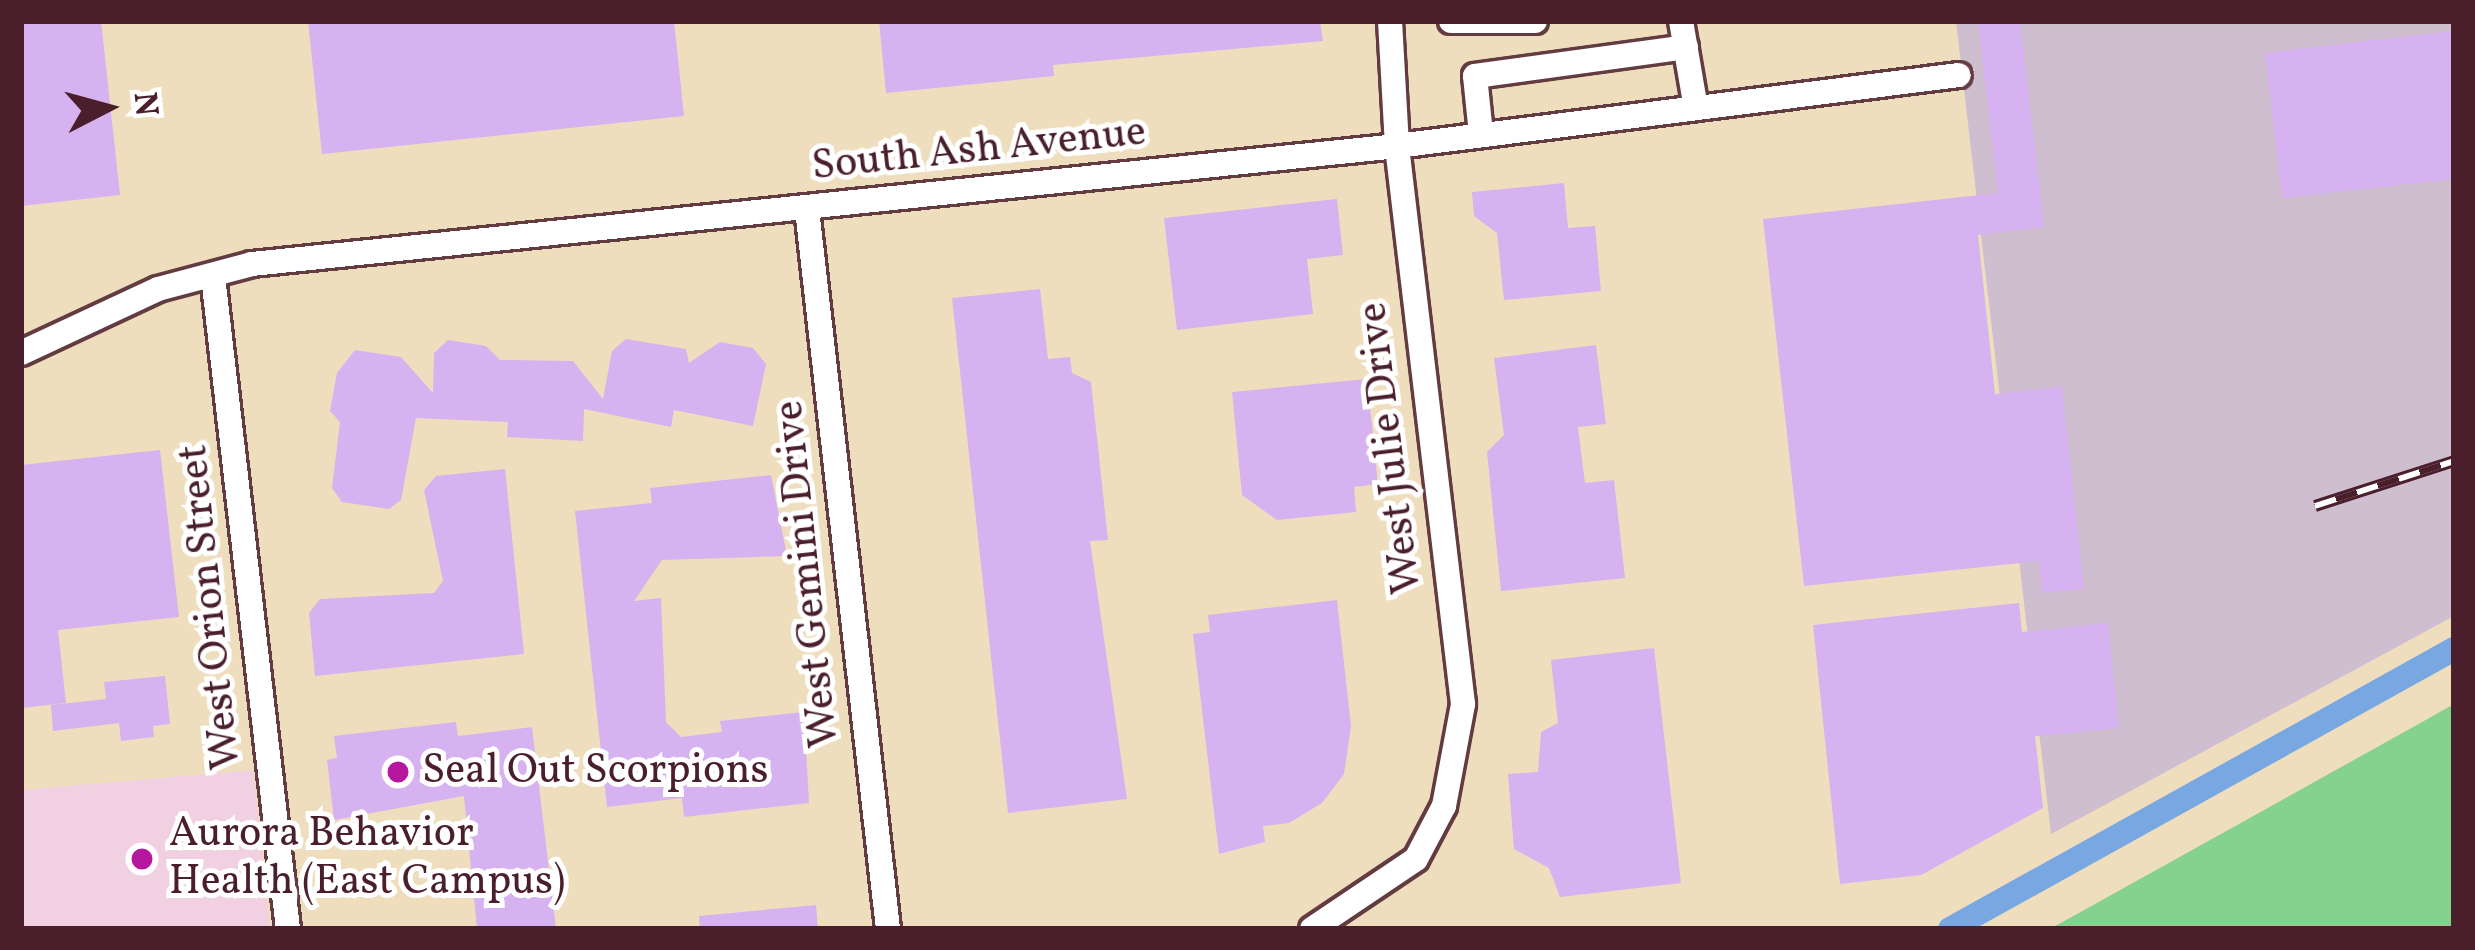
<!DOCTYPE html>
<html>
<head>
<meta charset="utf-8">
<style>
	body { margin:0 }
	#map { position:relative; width:2475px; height:950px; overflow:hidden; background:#eedebe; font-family:Vollkorn,serif }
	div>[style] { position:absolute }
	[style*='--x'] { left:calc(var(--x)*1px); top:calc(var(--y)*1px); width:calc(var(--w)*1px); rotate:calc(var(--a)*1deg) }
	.built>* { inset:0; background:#f1d0e2 }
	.industrial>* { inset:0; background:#cebed0 }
	.green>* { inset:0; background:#85d18e }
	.canal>* { height:24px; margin:-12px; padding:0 12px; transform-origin:12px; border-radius:12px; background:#78a7e1 }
	.building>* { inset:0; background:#d6b2f0 }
	.roads { filter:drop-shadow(3px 0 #633c41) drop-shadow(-3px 0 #633c41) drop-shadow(0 3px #633c41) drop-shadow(0 -3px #633c41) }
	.minor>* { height:24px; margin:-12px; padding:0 12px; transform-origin:12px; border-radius:12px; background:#fff }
	.rail>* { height:12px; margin-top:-6px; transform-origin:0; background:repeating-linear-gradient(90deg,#fff 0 22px,#4a1f2b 0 44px); box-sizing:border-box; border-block:3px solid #4a1f2b }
	.dots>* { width:33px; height:33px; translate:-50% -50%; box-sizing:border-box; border:6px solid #fff; border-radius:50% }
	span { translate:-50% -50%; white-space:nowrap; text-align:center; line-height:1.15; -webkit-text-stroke:10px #fff; paint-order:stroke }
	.street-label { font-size:42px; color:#4a1f2b }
	.poi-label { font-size:42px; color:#4a1f2b }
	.left { translate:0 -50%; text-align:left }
	.frame { position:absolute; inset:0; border:24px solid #4a1f2b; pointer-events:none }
	.north { position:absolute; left:48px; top:48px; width:120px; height:120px; -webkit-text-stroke:9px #fff; paint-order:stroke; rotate:84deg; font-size:33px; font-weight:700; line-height:48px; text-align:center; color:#4a1f2b }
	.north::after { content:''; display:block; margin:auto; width:42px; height:54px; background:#4a1f2b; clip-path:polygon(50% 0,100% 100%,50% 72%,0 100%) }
</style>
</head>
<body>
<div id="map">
	<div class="built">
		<div style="clip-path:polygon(253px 770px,270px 929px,21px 929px,21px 790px)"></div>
	</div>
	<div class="industrial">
		<div style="clip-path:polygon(1956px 21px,2454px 21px,2454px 616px,2051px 834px)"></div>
	</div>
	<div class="green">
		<div style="clip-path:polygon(2454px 704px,2454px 929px,2050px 929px,2415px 726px)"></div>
	</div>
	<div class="canal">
		<div style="--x:1950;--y:929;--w:577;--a:-29.05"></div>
	</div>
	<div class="building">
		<div style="clip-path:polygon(21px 21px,101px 21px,120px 195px,21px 206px)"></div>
		<div style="clip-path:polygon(308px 21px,674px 21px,684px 116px,322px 154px)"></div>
		<div style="clip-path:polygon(879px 21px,1320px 21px,1323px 41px,1053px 65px,1054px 76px,886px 93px)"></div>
		<div style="clip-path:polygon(1978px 21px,2020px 21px,2044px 227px,1978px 235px,1995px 394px,2062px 387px,2084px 589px,2042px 593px,2039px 561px,1804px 586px,1763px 219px,1998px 193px)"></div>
		<div style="clip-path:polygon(2454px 31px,2454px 179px,2282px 198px,2265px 53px)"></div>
		<div style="clip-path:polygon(1564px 183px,1568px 228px,1595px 226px,1601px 291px,1504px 300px,1497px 233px,1474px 216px,1472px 192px)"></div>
		<div style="clip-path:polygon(1337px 199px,1343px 255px,1307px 259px,1313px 314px,1177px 330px,1164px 218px)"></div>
		<div style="clip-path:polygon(1040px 289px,1048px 359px,1070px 357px,1072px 373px,1091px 382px,1108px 540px,1090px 541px,1127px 799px,1008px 813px,952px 298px)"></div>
		<div style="clip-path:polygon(626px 339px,686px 349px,689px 363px,720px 342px,753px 348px,766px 364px,753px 426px,674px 410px,671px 427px,584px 409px,583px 441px,507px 437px,508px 422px,416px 418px,401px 500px,389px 509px,342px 502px,332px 488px,340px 422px,330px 411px,337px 373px,355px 350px,401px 357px,433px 393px,434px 353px,448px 340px,486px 346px,500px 360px,573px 361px,603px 399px,612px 351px)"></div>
		<div style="clip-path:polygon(1596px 345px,1606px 424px,1578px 427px,1585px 483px,1614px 480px,1625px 578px,1501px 591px,1487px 452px,1504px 435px,1494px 358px)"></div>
		<div style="clip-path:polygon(1367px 379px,1378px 484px,1354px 487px,1356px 512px,1277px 520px,1242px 495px,1232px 392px)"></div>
		<div style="clip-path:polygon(160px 450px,179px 617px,58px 630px,66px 703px,21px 708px,21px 465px)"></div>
		<div style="clip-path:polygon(505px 469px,524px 654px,315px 676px,309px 613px,320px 599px,434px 593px,443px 581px,424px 490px,436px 476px)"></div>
		<div style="clip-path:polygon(771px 475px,787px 556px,662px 560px,634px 601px,661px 598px,666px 722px,681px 737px,722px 732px,720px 721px,804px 712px,809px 803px,684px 817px,682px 798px,607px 807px,575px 511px,652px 503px,650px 488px)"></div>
		<div style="clip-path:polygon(1337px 600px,1351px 726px,1344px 774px,1322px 803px,1289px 823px,1263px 826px,1265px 842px,1219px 854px,1193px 634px,1210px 632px,1208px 615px)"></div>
		<div style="clip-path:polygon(2019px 603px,2022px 632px,2108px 623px,2119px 728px,2035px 736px,2043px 808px,1921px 875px,1840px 884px,1813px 625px)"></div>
		<div style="clip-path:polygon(1654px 648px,1681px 883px,1560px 897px,1549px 868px,1514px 849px,1508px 774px,1538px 772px,1541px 732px,1558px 723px,1551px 660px)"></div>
		<div style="clip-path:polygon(165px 676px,170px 724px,153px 726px,154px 737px,121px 741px,119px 723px,53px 731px,51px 705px,106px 699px,104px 682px)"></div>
		<div style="clip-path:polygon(456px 722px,458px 736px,532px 727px,556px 929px,477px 929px,464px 796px,334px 820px,327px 760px,337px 758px,334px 736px)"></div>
		<div style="clip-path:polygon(816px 905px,818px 929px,700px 929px,699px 916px)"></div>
	</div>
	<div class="roads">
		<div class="minor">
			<div style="--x:1451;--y:21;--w:84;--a:0"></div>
			<div style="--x:1681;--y:21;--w:83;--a:80.3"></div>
			<div style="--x:1481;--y:134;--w:58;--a:-95.9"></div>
			<div style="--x:1475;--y:76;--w:213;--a:-7.8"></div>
			<div style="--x:807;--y:209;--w:725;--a:83.58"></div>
			<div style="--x:213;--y:276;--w:657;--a:83.45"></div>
			<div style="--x:21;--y:353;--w:151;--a:-25"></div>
			<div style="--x:158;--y:289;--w:97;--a:-14.9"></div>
			<div style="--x:252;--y:264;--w:1151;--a:-5.88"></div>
			<div style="--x:1397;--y:146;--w:566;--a:-7.2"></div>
			<div style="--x:1312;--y:929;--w:125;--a:-33.9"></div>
			<div style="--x:1416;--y:859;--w:60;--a:-62.2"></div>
			<div style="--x:1444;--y:806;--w:104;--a:-79.4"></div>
			<div style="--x:1463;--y:704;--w:562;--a:-96.75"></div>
			<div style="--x:1397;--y:146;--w:125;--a:-93.2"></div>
		</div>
	</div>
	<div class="rail">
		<div style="--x:2315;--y:506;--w:146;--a:-17.9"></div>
	</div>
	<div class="dots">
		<div style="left:398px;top:772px;background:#b5179e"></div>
		<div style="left:142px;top:859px;background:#b5179e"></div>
	</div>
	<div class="street-label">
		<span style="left:979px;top:151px;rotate:-6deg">South Ash Avenue</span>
		<span style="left:1392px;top:448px;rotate:-97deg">West Julie Drive</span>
		<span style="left:809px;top:574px;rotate:-96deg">West Gemini Drive</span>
		<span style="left:212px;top:607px;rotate:-96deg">West Orion Street</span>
	</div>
	<div class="poi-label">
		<span class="left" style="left:422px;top:772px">Seal Out Scorpions</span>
		<span class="left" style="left:169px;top:859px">Aurora Behavior<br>Health (East Campus)</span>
	</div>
	<div class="frame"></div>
	<div class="north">N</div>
</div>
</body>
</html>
